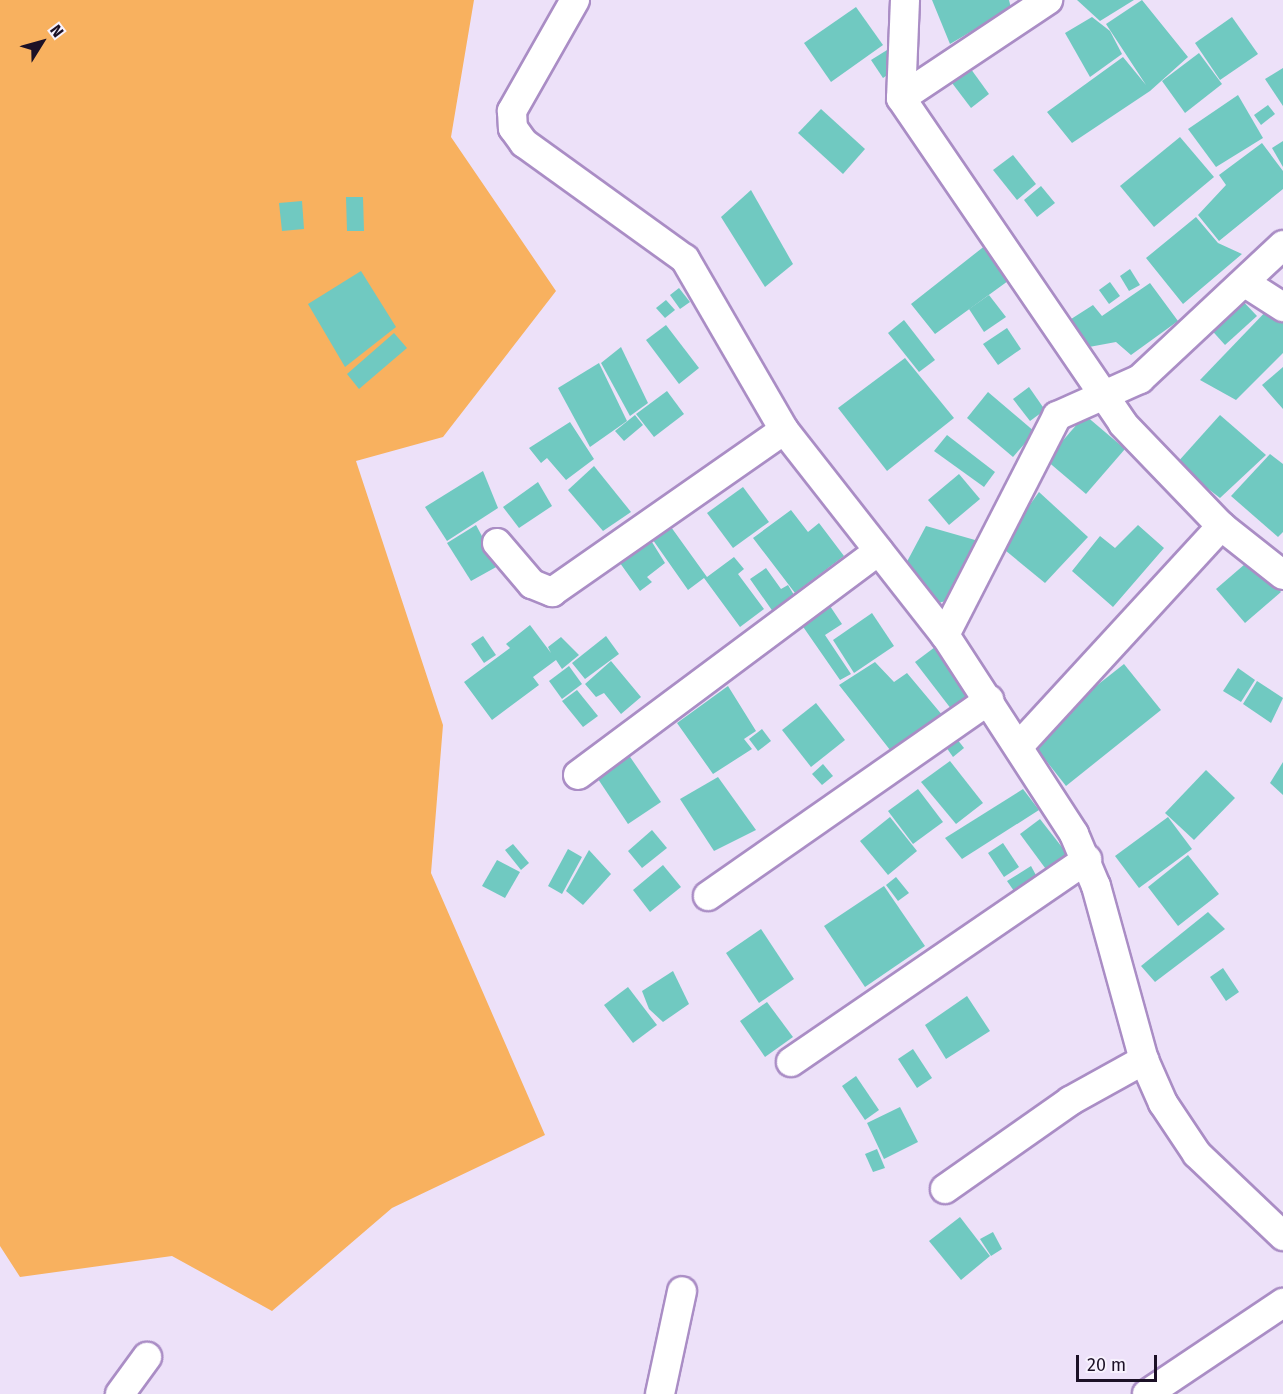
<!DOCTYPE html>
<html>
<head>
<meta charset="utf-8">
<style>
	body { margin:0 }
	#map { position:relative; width:1283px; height:1394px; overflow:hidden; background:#ede1f9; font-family:"Fira Sans",sans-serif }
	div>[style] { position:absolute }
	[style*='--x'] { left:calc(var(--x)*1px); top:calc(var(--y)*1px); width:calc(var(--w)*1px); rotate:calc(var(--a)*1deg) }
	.green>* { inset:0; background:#f8b15f }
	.building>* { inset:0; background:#70c9c1 }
	.roads { filter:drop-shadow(2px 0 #aa8dc5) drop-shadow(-2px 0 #aa8dc5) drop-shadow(0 2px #aa8dc5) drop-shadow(0 -2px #aa8dc5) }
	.minor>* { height:28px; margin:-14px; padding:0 14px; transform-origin:14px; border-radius:14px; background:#fff }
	span { translate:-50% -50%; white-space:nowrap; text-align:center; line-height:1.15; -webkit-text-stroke:4.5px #f7f1fd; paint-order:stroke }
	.north { position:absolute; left:12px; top:12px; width:60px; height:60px; -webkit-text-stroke:4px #f7f1fd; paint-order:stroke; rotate:53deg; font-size:16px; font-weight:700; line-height:24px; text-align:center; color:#1c1126 }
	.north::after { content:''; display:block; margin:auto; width:21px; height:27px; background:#1c1126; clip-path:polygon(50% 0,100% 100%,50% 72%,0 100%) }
	.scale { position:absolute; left:1076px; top:1355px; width:81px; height:27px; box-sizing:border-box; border:3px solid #1c1126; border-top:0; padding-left:8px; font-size:18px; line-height:21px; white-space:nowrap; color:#1c1126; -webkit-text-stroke:4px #f7f1fd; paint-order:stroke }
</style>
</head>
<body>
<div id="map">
	<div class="green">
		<div style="clip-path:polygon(0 0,474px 0,451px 137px,556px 291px,443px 437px,356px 461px,443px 725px,431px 873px,545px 1135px,392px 1208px,272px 1311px,172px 1256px,20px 1277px,0 1246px)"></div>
	</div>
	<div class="building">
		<div style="clip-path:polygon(932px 0,1009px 0,1011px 8px,950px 44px)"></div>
		<div style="clip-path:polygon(1077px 0,1134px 0,1100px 21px)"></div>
		<div style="clip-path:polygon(1142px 0,1188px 57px,1150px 91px,1072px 143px,1047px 112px,1123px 57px,1146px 85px,1106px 24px)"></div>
		<div style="clip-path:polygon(856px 7px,883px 45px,831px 82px,804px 43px)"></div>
		<div style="clip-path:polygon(1092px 17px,1110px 31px,1122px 54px,1090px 77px,1065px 33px)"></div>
		<div style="clip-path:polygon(1232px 17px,1258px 54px,1220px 80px,1195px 43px)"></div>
		<div style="clip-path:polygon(908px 37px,919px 54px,883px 78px,871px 60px)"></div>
		<div style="clip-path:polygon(1199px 53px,1222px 84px,1185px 113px,1162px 81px)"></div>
		<div style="clip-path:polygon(968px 65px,989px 94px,971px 108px,949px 79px)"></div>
		<div style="clip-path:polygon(1283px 68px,1283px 106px,1265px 79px)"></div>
		<div style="clip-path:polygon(1238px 95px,1263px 138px,1216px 167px,1188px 129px)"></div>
		<div style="clip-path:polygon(1268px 105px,1275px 114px,1261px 125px,1254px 115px)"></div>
		<div style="clip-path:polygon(821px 109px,865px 149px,843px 174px,798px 133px)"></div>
		<div style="clip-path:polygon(1180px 137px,1214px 177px,1154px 227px,1120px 186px)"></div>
		<div style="clip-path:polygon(1283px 141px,1283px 167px,1272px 148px)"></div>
		<div style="clip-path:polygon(1262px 143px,1283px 171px,1283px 189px,1219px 241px,1198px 215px,1226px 185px,1219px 175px)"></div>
		<div style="clip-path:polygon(1013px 155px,1036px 184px,1017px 200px,993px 170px)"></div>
		<div style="clip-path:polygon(1041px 186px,1055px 203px,1037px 217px,1024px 200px)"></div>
		<div style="clip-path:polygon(751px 190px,793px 264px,765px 287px,721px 217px)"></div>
		<div style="clip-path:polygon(346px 197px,363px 197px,364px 231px,347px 231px)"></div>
		<div style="clip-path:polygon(302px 201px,304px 229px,282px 231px,279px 203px)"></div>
		<div style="clip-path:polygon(1196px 217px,1218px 243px,1242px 254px,1183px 304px,1146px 258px)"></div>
		<div style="clip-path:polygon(991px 241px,1011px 267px,1002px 274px,1008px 281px,935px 334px,911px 304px)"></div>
		<div style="clip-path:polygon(1130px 269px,1140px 285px,1129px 291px,1120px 276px)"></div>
		<div style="clip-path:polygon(361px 271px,396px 327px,345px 367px,308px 304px)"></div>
		<div style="clip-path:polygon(1110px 282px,1120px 296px,1109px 304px,1099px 290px)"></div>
		<div style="clip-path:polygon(1150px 283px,1178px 321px,1131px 355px,1116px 342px,1089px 347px,1068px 321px,1093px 305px,1102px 316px)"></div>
		<div style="clip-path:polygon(679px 288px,690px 302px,680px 309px,670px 295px)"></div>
		<div style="clip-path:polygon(989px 295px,1006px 317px,984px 332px,969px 309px)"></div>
		<div style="clip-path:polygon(1238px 296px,1257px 316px,1225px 345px,1207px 325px)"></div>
		<div style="clip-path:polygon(666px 300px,675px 310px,665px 318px,656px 308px)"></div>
		<div style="clip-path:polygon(1273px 304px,1283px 312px,1283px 353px,1236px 400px,1200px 380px)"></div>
		<div style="clip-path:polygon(904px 320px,935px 360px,919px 372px,888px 333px)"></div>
		<div style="clip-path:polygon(666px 325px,699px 368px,679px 384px,646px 340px)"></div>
		<div style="clip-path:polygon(1007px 328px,1021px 349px,998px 365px,983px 344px)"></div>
		<div style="clip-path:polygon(394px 333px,407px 348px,359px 389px,347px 374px)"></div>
		<div style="clip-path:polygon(621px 347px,648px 403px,630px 416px,601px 363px)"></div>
		<div style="clip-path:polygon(905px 358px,954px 418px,887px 471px,838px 408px)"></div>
		<div style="clip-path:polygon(599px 363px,627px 421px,590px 447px,558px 388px)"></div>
		<div style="clip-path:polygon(1283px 367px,1283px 409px,1262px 385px)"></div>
		<div style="clip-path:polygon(1029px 387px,1045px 410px,1030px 421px,1013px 399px)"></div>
		<div style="clip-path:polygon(667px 391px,684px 414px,654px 437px,636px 414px)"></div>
		<div style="clip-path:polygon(988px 392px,1035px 432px,1013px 457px,967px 418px)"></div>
		<div style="clip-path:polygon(635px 415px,643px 425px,624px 441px,615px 431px)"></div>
		<div style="clip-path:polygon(1085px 415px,1125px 449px,1086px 494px,1046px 460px)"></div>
		<div style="clip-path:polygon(1220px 415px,1266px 455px,1220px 498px,1176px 464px)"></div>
		<div style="clip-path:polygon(570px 422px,594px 459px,566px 480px,547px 458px,541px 463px,529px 448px)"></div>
		<div style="clip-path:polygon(947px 435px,995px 472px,984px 487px,934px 451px)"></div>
		<div style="clip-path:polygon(1270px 454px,1283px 464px,1283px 532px,1278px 537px,1231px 496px)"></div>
		<div style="clip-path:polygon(594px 466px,631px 512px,603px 531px,568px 490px)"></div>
		<div style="clip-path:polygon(483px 471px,498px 508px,447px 541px,425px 507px)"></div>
		<div style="clip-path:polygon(959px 474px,980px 499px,949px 525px,928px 500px)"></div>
		<div style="clip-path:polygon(538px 482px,552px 506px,519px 528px,503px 507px)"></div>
		<div style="clip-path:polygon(743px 487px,769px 522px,733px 548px,707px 513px)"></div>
		<div style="clip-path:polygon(1039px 492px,1088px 537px,1045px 583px,1000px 546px)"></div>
		<div style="clip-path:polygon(791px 510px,808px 532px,819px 523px,844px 556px,795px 593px,753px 538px)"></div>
		<div style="clip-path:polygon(666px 520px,707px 577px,734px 557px,744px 569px,738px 574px,764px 609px,740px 627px,704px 578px,688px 590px,648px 533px)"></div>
		<div style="clip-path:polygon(476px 525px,498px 566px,471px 581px,447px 543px)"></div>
		<div style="clip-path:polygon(1138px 525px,1164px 548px,1113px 607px,1072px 571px,1100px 536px,1115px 548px)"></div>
		<div style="clip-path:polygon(926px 526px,982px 542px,950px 600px,914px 609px,894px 586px)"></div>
		<div style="clip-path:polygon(647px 534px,665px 563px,647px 577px,652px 582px,640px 591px,615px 556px)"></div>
		<div style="clip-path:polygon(1252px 558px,1281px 592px,1245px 623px,1216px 589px)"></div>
		<div style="clip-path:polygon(766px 568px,781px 589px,788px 585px,794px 595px,799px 591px,803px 596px,776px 616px,750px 579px)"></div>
		<div style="clip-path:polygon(826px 600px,842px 624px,825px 635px,851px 674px,840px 680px,797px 618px)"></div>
		<div style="clip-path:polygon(872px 613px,894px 646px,854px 673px,833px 640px)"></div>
		<div style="clip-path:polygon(530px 625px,551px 653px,548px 647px,561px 637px,579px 655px,562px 669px,556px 660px,533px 677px,539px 685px,492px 720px,464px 682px,510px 648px,506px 644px)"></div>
		<div style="clip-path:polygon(483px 636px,496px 655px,484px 663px,471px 644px)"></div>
		<div style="clip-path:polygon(606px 636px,619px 654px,585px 679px,572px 663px)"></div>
		<div style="clip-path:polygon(935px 647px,974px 699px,955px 714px,915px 662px)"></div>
		<div style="clip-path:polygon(611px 661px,641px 697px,621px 714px,604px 693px,596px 697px,585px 684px)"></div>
		<div style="clip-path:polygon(875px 662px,894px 682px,907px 673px,943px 716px,894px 755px,839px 685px)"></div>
		<div style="clip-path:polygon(1124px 664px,1161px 710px,1066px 786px,1029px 739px)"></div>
		<div style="clip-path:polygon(569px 666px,582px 684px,562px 699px,549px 681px)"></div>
		<div style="clip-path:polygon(1238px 668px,1255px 680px,1241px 702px,1223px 691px)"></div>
		<div style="clip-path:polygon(1257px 681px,1283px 698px,1271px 723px,1243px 704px)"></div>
		<div style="clip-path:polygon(728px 686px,756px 731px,744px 739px,752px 749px,713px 774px,677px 723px)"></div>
		<div style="clip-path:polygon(577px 690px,598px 716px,583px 727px,562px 701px)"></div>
		<div style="clip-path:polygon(816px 703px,845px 740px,811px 767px,782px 730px)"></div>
		<div style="clip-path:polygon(762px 729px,771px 741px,758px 751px,749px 739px)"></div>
		<div style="clip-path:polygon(957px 739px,964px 748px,953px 757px,946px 747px)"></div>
		<div style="clip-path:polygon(626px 751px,661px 802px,628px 824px,594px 773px)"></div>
		<div style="clip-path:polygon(950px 761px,983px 803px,956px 824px,921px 782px)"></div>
		<div style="clip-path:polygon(1283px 762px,1283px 795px,1270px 783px)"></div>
		<div style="clip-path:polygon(823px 764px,833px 776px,822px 785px,812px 774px)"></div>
		<div style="clip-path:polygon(1206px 770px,1235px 798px,1194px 840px,1165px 813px)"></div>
		<div style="clip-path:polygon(718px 777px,756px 830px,714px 851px,680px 799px)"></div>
		<div style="clip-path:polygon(918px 789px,943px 822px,913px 844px,888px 811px)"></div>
		<div style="clip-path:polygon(1023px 789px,1039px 810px,962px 859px,945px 838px)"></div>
		<div style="clip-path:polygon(890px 817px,917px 851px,888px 875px,860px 841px)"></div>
		<div style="clip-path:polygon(1168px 817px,1192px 849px,1139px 888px,1115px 856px)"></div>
		<div style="clip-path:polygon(1040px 819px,1072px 860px,1051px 876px,1020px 834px)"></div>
		<div style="clip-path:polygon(652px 830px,667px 848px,642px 868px,628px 851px)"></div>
		<div style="clip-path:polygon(1003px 843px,1019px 867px,1004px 877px,988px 853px)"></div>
		<div style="clip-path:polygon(513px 844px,529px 863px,521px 870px,505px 850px)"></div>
		<div style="clip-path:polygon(568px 849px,582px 857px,562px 894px,548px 886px)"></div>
		<div style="clip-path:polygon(589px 850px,611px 874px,583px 905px,566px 891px)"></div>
		<div style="clip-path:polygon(1188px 855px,1219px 894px,1178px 926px,1148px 887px)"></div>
		<div style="clip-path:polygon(497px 860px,520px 872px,505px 898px,482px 886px)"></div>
		<div style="clip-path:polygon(663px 865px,681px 887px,650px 912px,633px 890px)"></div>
		<div style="clip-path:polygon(1031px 866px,1037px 877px,1014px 891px,1007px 881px)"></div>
		<div style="clip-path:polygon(896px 877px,909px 893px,898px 901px,886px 885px)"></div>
		<div style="clip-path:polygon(884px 886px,925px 946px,865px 987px,824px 926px)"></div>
		<div style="clip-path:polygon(1208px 912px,1225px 929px,1155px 982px,1141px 966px)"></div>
		<div style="clip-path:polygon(761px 929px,794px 979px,759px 1003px,726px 953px)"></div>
		<div style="clip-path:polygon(1223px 968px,1239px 992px,1226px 1001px,1210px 977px)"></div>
		<div style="clip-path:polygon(673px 971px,689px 1004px,663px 1022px,649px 1009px,642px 991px)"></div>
		<div style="clip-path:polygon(628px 987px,657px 1025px,633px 1043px,604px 1005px)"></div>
		<div style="clip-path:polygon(967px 996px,990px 1031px,946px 1059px,925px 1025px)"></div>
		<div style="clip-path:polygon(767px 1002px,793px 1037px,765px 1057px,740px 1021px)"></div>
		<div style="clip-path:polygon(913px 1049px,932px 1078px,917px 1088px,898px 1059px)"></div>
		<div style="clip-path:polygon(856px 1076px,879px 1110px,865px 1120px,842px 1086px)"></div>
		<div style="clip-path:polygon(900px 1107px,918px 1142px,884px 1159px,867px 1123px)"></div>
		<div style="clip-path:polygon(877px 1149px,885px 1168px,873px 1172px,865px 1154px)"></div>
		<div style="clip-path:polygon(960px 1217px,990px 1256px,961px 1280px,929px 1241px)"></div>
		<div style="clip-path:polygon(993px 1232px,1002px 1249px,991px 1256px,980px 1239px)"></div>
	</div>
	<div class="roads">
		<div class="minor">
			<div style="--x:575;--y:0;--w:128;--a:119.6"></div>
			<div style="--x:512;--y:111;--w:17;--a:87"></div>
			<div style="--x:513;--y:128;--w:19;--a:54"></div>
			<div style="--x:524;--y:143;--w:198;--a:35.8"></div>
			<div style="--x:685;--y:259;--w:198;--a:59.9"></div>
			<div style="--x:784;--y:430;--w:261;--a:51.9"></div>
			<div style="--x:945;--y:635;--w:237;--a:57"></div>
			<div style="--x:1074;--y:834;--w:56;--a:67.1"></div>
			<div style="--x:1096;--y:886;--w:180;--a:74.6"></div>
			<div style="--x:1144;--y:1060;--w:47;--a:66.2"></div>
			<div style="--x:1163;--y:1103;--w:61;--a:56.3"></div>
			<div style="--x:1197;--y:1154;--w:119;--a:43.6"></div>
			<div style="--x:905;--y:0;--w:98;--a:92.3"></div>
			<div style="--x:901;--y:98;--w:394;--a:55.7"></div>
			<div style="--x:1123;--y:424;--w:141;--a:46.1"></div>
			<div style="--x:1221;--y:526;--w:79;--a:38.3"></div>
			<div style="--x:901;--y:98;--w:177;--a:-33.7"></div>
			<div style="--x:1247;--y:284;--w:43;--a:32.6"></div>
			<div style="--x:497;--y:543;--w:54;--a:49.5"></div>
			<div style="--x:532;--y:584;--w:22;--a:22"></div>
			<div style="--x:552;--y:592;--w:283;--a:-34.9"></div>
			<div style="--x:945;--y:635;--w:246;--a:-62.9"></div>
			<div style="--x:1057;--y:416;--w:91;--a:-24"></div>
			<div style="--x:1140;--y:379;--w:196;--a:-43.1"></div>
			<div style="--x:1019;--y:746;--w:299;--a:-47.4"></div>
			<div style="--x:578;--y:775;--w:375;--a:-36.7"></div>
			<div style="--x:708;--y:896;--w:343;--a:-34.9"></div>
			<div style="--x:791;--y:1062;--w:359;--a:-34.4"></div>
			<div style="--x:945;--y:1189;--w:153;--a:-35.1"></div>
			<div style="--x:1070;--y:1101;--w:85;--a:-29"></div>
			<div style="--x:120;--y:1394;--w:46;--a:-53.9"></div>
			<div style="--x:660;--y:1394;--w:105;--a:-77.9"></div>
			<div style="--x:1147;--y:1394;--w:164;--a:-33.8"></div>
		</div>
	</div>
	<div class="north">N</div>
	<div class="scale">20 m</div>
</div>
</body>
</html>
